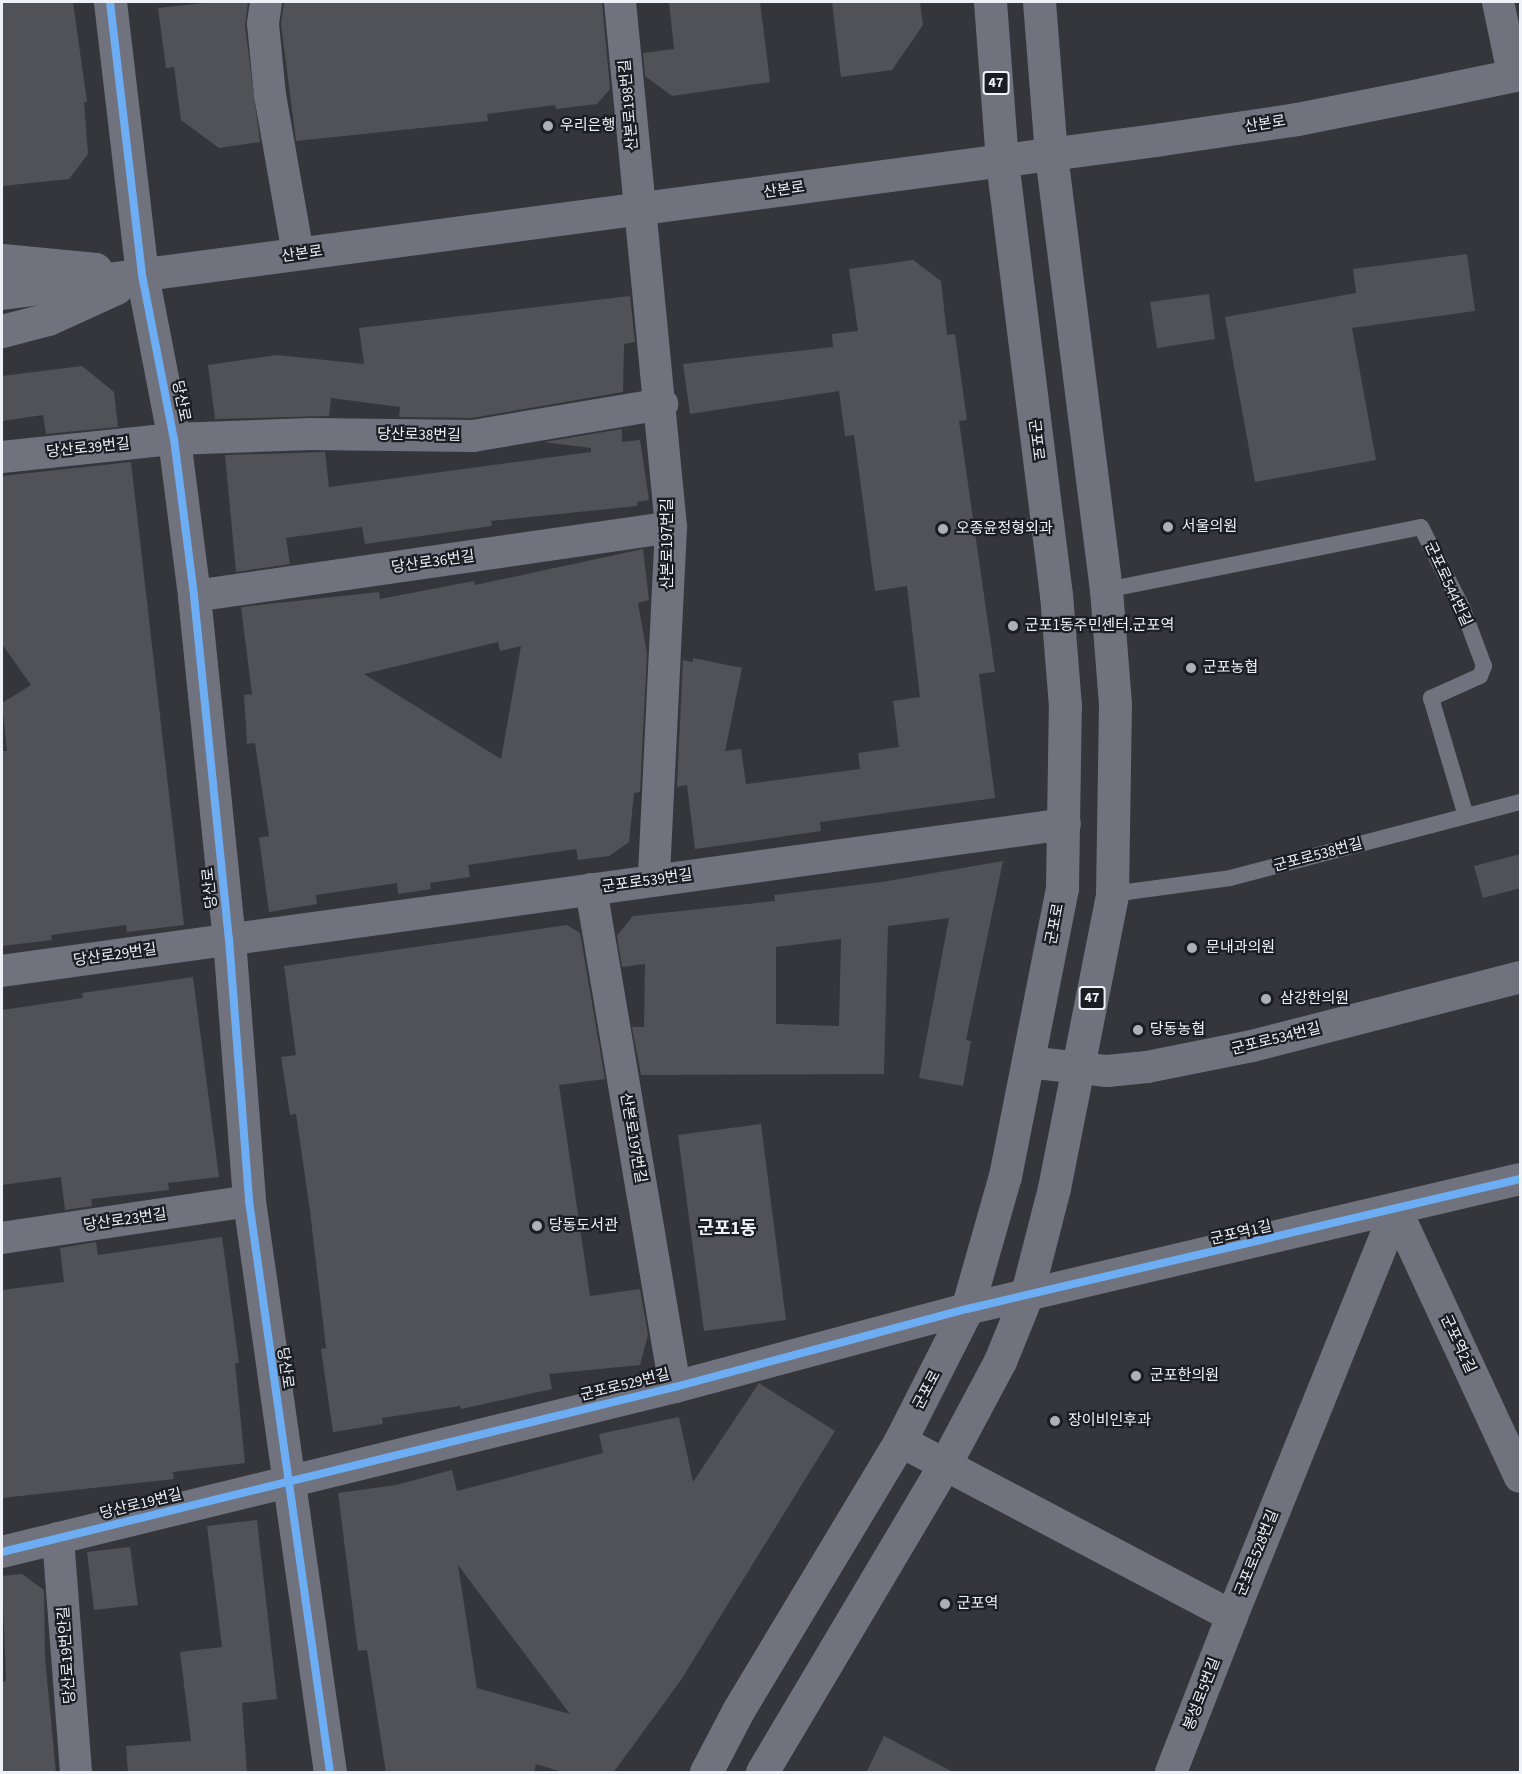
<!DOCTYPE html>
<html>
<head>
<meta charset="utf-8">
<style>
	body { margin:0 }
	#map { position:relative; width:1522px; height:1774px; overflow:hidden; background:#34363c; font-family:"Source Sans 3","Noto Sans KR",sans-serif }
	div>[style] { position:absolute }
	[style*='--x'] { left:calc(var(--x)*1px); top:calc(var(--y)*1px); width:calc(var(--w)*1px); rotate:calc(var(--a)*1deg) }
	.building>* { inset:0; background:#505257 }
	.service>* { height:16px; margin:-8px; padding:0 8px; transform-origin:8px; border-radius:8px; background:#70737d }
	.minor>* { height:32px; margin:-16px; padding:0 16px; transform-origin:16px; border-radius:16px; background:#70737d }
	.tertiary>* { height:33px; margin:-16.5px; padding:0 16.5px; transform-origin:16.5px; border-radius:16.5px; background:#70737d }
	.primary>* { height:33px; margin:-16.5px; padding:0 16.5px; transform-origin:16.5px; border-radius:16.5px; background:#70727d }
	.tertiary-bridge>* { height:33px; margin:-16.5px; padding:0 16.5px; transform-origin:16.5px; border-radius:16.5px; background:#70737d }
	.cycleway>* { height:8px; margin:-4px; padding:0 4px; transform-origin:4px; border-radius:4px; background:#6dadf4 }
	.dots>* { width:16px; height:16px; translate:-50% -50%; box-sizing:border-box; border:3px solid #1a1d22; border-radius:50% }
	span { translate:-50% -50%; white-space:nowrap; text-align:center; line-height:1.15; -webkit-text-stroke:4.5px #1a1d22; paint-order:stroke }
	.shield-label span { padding:2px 4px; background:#1a1d22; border:2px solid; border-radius:4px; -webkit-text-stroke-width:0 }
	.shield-label { font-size:14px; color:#eef1f8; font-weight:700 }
	.street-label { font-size:15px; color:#eef1f8 }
	.poi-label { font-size:15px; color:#eef1f8 }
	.left { translate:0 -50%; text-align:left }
	.quarter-label { font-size:18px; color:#eef1f8; font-weight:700 }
	.frame { position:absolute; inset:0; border:3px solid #eef1f8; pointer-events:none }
</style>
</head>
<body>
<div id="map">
	<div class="building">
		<div style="clip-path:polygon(2px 2px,73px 2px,87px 102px,84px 102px,88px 154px,69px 179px,2px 186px)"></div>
		<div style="clip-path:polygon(213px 2px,248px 2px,245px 26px,260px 142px,219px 148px,181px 120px,174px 67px,166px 68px,158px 8px)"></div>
		<div style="clip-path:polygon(284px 2px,602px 2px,610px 89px,597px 104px,556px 109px,555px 105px,487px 114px,488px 121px,296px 141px,281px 24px)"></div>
		<div style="clip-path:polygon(669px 2px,760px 2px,770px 82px,672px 96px,645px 76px,643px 53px,674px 49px)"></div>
		<div style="clip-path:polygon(832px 2px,920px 2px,923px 25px,892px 70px,841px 77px)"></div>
		<div style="clip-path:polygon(1467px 254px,1475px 311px,1352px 328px,1376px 460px,1255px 482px,1225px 317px,1356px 293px,1353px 269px)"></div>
		<div style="clip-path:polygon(913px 260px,941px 281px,947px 335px,955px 334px,967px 420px,959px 421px,995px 672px,979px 674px,995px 798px,820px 822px,821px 831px,695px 849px,687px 785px,677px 787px,683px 660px,693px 662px,693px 658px,742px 668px,725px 751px,741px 749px,746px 784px,860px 769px,858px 753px,899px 747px,893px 701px,920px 697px,907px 586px,875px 591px,854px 435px,845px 436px,839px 391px,690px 414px,683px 364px,833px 347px,832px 334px,858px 331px,849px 269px)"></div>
		<div style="clip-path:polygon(1209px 294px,1215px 339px,1157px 348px,1150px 302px)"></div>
		<div style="clip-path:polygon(630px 296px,635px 342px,624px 344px,623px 392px,472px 418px,399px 417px,400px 407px,331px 398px,329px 416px,215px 419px,208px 365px,277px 355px,364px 364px,359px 328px)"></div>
		<div style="clip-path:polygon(82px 366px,114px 392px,118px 427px,46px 434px,43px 415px,2px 421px,2px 376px)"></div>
		<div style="clip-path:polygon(622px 429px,622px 442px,640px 440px,649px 500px,637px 502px,637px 506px,491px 521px,492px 526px,365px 544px,362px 527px,286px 538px,290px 564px,236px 572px,225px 455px,325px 452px,329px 487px,591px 452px,591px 448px,544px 442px)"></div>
		<div style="clip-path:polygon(131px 462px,184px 925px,127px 932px,126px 925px,51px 935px,52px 940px,2px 946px,2px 751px,7px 751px,2px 703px,31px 685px,2px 644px,2px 476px)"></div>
		<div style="clip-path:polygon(evenodd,643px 549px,649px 600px,638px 603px,647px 654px,640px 792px,634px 793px,629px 842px,609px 856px,578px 860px,576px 849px,468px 865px,470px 877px,430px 883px,431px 889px,398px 894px,397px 883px,316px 895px,317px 904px,269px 912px,259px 838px,269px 836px,255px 743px,247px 744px,244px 695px,252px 694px,241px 607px,379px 592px,380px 599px,474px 581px,475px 585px,643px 549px,498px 642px,500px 651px,521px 646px,501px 759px,364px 674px,498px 642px)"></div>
		<div style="clip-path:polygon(1521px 854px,1521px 888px,1483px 898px,1474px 866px)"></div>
		<div style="clip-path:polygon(evenodd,1003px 861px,966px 1040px,971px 1041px,963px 1086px,919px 1078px,949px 918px,888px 926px,884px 1074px,641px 1075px,632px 1027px,644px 1027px,645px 964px,622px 967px,617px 936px,633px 916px,775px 901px,774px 895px,882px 882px,1003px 861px,841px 939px,839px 1026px,776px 1024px,776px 947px,841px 939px)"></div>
		<div style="clip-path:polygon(567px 925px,580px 933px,605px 1079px,559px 1085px,590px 1296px,640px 1289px,648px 1335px,640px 1365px,549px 1374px,552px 1389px,461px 1409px,460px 1406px,382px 1418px,383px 1424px,333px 1432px,321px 1349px,326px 1348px,310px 1211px,296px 1114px,290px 1115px,281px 1057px,296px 1055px,284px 966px)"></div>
		<div style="clip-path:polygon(193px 977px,219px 1177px,168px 1183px,169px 1190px,91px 1199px,92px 1206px,65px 1210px,61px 1177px,2px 1185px,2px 1010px,83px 998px,82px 993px)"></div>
		<div style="clip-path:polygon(761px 1124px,786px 1320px,704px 1331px,678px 1135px)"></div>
		<div style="clip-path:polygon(222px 1237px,239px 1363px,235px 1363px,245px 1463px,173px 1472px,174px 1479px,2px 1498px,2px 1290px,64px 1282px,60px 1248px,96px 1242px,98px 1255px)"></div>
		<div style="clip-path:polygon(evenodd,759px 1383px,835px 1431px,681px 1680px,613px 1773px,565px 1773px,536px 1764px,534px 1773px,386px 1773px,367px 1650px,358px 1651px,338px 1493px,396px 1485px,452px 1470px,457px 1491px,603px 1453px,599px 1434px,679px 1417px,693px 1482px,759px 1383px,458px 1565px,570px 1714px,477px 1688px,458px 1565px)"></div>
		<div style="clip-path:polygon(257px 1520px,277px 1699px,242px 1703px,247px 1773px,128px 1773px,126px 1746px,191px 1741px,180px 1652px,222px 1647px,207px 1526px)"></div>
		<div style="clip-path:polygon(130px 1547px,138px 1605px,94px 1610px,87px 1552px)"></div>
		<div style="clip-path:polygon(22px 1574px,44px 1590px,45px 1658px,56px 1773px,2px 1773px,2px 1682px,6px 1681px,2px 1576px)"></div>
		<div style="clip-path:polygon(884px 1736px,955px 1773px,866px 1773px)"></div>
	</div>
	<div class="service">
		<div style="--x:1106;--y:590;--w:321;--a:-11.3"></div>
		<div style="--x:1421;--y:527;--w:90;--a:62.9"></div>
		<div style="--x:1462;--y:607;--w:63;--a:69.6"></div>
		<div style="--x:1484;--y:666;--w:11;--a:112"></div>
		<div style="--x:1480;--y:676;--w:54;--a:155.8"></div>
		<div style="--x:1431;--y:698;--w:123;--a:73.5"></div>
		<div style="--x:1112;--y:894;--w:119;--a:-7.7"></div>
		<div style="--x:1230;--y:878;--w:300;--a:-14.7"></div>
	</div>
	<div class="minor">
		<div style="--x:266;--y:2;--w:22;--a:98"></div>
		<div style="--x:263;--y:24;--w:71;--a:84.4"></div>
		<div style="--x:270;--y:95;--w:161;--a:80"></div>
		<div style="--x:620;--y:2;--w:527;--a:84.45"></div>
		<div style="--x:671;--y:527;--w:353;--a:92.8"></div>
		<div style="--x:1498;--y:2;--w:73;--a:78.1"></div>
		<div style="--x:2;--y:457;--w:173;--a:-6"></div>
		<div style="--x:174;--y:439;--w:137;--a:-2.1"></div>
		<div style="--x:311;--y:434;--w:162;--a:0.7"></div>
		<div style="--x:473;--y:436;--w:192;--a:-9.6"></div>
		<div style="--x:194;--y:596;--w:482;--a:-8.2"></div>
		<div style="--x:591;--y:889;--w:505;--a:80.43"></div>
		<div style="--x:2;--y:971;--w:1073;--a:-7.87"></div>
		<div style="--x:1028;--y:1062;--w:80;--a:6.5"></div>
		<div style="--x:1107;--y:1071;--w:40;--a:-5.7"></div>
		<div style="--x:1147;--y:1067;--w:107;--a:-11.3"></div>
		<div style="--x:1252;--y:1046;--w:277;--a:-14.4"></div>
		<div style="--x:1396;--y:1210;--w:294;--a:65.1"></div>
		<div style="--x:2;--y:1238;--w:250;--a:-8.5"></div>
		<div style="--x:900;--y:1441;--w:375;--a:27.8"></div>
		<div style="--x:1232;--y:1616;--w:438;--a:-68"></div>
		<div style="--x:58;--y:1538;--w:235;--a:85.6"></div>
		<div style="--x:2;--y:1552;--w:693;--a:-13.78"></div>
		<div style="--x:675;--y:1387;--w:302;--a:-15"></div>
		<div style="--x:967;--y:1309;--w:568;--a:-13.23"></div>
		<div style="--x:1171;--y:1772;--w:168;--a:-68.6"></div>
	</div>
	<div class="tertiary">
		<div style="--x:110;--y:2;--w:275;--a:83.3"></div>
		<div style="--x:142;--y:275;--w:167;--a:79"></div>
		<div style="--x:174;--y:439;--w:158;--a:82.7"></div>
		<div style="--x:194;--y:596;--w:345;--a:84.2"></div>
		<div style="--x:229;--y:939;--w:263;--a:85.6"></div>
		<div style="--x:249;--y:1201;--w:577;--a:81.93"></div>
		<div style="--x:2;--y:260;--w:94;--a:5.5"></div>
		<div style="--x:2;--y:293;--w:1170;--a:-7.56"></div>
		<div style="--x:1162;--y:139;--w:136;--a:-8.4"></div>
		<div style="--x:1297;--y:119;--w:128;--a:-11.2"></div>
		<div style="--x:2;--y:331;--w:48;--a:-14.6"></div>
		<div style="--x:48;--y:319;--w:75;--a:-24.5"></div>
	</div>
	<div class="primary">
		<div style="--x:706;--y:1772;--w:71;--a:-62.4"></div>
		<div style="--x:739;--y:1709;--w:313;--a:-59"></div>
		<div style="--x:900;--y:1441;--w:148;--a:-63.1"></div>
		<div style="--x:967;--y:1309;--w:138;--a:-74.1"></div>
		<div style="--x:1005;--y:1176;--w:294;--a:-78.8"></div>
		<div style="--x:1062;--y:888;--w:182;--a:-89.1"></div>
		<div style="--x:1065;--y:706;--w:111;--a:-94.6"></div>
		<div style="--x:1056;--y:595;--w:437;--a:-97.1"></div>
		<div style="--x:1002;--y:161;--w:159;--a:-94.3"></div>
		<div style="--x:762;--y:1772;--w:358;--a:-59.3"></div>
		<div style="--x:945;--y:1464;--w:117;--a:-61.9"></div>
		<div style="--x:1000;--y:1361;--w:69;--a:-67.9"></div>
		<div style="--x:1026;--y:1297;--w:113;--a:-75.6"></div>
		<div style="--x:1054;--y:1188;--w:300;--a:-78.8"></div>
		<div style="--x:1112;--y:894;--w:190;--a:-89.1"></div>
		<div style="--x:1115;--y:704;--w:114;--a:-94.5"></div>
		<div style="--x:1106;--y:590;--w:439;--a:-97.2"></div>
		<div style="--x:1051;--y:154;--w:152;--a:-94.5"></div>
	</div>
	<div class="tertiary-bridge">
		<div style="--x:1423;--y:94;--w:99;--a:-11.7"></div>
	</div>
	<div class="cycleway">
		<div style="--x:110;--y:2;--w:275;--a:83.3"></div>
		<div style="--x:142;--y:275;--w:167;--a:79"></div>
		<div style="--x:174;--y:439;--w:158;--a:82.7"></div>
		<div style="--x:194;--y:596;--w:345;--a:84.2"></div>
		<div style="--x:229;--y:939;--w:263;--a:85.6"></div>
		<div style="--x:249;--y:1201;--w:577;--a:81.93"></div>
		<div style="--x:2;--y:1552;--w:693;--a:-13.78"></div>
		<div style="--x:675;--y:1387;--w:302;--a:-15"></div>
		<div style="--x:967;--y:1309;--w:568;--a:-13.23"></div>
	</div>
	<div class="dots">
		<div style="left:548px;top:126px;background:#adb0b6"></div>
		<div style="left:1168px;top:527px;background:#adb0b6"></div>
		<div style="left:943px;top:529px;background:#adb0b6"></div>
		<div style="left:1013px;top:626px;background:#adb0b6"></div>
		<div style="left:1191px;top:668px;background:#adb0b6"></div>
		<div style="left:1192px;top:948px;background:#adb0b6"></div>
		<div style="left:1266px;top:999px;background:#adb0b6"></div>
		<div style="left:1138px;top:1030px;background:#adb0b6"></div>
		<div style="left:537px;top:1226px;background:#adb0b6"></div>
		<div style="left:1136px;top:1376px;background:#adb0b6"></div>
		<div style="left:1055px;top:1421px;background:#adb0b6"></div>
		<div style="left:945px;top:1604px;background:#adb0b6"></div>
	</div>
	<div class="shield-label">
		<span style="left:996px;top:83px">47</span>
		<span style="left:1092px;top:998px">47</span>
	</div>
	<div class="street-label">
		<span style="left:629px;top:105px;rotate:-95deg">산본로198번길</span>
		<span style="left:1265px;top:124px;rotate:-9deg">산본로</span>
		<span style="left:784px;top:190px;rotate:-8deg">산본로</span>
		<span style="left:302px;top:254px;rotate:-8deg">산본로</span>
		<span style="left:181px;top:401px;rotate:79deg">당산로</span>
		<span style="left:419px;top:435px;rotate:1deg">당산로38번길</span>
		<span style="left:1036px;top:440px;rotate:83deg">군포로</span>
		<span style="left:88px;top:448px;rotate:-6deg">당산로39번길</span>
		<span style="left:668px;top:544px;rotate:-90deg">산본로197번길</span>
		<span style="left:433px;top:562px;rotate:-8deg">당산로36번길</span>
		<span style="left:1448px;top:584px;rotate:65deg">군포로544번길</span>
		<span style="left:1318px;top:855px;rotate:-15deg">군포로538번길</span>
		<span style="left:647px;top:881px;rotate:-8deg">군포로539번길</span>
		<span style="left:210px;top:888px;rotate:-96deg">당산로</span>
		<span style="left:1055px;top:924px;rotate:-79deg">군포로</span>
		<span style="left:115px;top:955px;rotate:-8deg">당산로29번길</span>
		<span style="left:1276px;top:1039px;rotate:-14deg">군포로534번길</span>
		<span style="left:633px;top:1138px;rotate:80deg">산본로197번길</span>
		<span style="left:125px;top:1220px;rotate:-8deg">당산로23번길</span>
		<span style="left:1241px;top:1233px;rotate:-13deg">군포역1길</span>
		<span style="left:1458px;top:1344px;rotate:65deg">군포역2길</span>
		<span style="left:285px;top:1368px;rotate:82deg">당산로</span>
		<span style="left:625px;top:1385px;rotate:-14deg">군포로529번길</span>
		<span style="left:927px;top:1390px;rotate:-62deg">군포로</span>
		<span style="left:141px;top:1504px;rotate:-14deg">당산로19번길</span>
		<span style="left:1257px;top:1553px;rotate:-68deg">군포로528번길</span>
		<span style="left:67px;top:1655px;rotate:-94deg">당산로19번안길</span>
		<span style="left:1202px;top:1694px;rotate:-69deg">봉성로5번길</span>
	</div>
	<div class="poi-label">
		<span class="left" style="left:560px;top:126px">우리은행</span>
		<span class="left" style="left:1182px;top:527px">서울의원</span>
		<span class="left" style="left:956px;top:529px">오종윤정형외과</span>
		<span class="left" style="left:1025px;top:626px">군포1동주민센터.군포역</span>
		<span class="left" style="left:1203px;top:668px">군포농협</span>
		<span class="left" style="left:1206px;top:948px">문내과의원</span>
		<span class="left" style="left:1280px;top:999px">삼강한의원</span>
		<span class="left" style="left:1150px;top:1030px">당동농협</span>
		<span class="left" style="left:549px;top:1226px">당동도서관</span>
		<span class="left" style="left:1150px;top:1376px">군포한의원</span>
		<span class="left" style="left:1068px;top:1421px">장이비인후과</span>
		<span class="left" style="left:957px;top:1604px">군포역</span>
	</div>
	<div class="quarter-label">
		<span style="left:727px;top:1229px">군포1동</span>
	</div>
	<div class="frame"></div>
</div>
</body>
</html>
